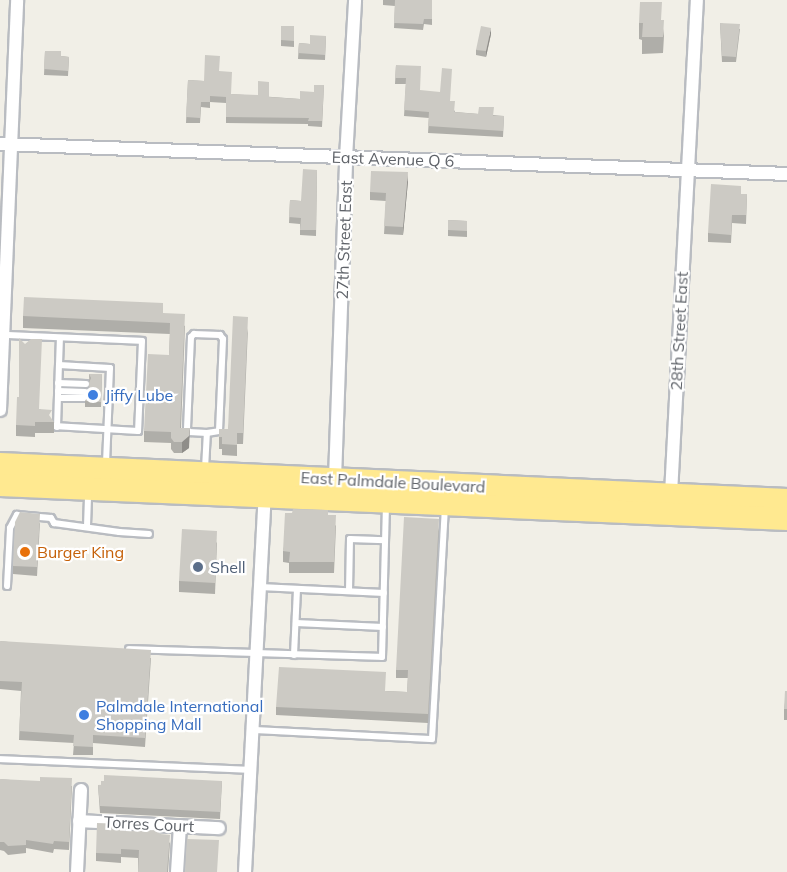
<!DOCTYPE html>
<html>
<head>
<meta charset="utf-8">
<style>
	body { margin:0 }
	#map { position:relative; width:787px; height:872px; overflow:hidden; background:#f1efe7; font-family:Mulish,sans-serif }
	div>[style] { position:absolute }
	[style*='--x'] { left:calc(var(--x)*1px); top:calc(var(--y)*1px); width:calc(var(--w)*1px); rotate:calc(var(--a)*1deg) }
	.roads { filter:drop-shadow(2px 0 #b9bcc1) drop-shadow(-2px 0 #b9bcc1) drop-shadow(0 2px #b9bcc1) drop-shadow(0 -2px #b9bcc1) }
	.lane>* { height:6px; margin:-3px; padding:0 3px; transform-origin:3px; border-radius:3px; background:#fff }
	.street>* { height:12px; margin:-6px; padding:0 6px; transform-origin:6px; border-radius:6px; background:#fff }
	.highway>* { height:22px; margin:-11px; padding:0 11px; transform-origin:11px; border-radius:11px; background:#ffe990 }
	.wall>* { inset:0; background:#afaea9 }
	.shaded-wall>* { inset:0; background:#8f8d89 }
	.building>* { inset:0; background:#cccac4 }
	.dots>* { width:16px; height:16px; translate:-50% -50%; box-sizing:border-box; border:3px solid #fff; border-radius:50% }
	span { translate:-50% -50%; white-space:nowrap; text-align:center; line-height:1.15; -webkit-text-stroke:4.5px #fff; paint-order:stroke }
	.street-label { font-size:16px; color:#5e6268 }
	.shop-label { font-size:16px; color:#366cbe }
	.left { translate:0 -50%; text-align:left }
	.food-label { font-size:16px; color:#c56008 }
	.service-label { font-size:16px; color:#4e5e75 }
</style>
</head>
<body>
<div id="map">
	<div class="roads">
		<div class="lane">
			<div style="--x:5;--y:335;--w:137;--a:2.5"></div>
			<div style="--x:142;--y:341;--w:90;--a:92.5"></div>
			<div style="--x:138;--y:431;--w:84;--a:-176.6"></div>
			<div style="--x:59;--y:365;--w:27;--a:-88"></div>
			<div style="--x:58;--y:383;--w:28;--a:2"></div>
			<div style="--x:58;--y:391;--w:27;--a:2"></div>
			<div style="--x:58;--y:398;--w:27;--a:0"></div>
			<div style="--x:57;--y:427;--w:62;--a:-88.2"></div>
			<div style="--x:59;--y:365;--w:51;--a:3.4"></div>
			<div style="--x:110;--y:368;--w:96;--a:92.4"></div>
			<div style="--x:205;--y:469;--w:36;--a:-87"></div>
			<div style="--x:207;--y:433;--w:12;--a:-9"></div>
			<div style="--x:219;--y:431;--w:92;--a:-87.5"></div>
			<div style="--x:223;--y:339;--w:5;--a:-127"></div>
			<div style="--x:220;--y:335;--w:26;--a:-178"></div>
			<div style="--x:194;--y:334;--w:4;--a:135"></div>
			<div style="--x:191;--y:337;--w:92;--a:92.5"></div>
			<div style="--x:187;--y:429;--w:4;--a:56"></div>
			<div style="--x:189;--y:432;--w:18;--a:3"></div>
			<div style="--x:87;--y:526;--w:33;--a:-88"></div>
			<div style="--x:7;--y:586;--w:58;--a:-87"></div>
			<div style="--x:10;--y:528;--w:15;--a:-62"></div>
			<div style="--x:17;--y:515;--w:34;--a:5"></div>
			<div style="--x:51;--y:518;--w:6;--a:59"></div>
			<div style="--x:54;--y:523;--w:66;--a:7.9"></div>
			<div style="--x:119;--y:532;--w:30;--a:4"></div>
			<div style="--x:260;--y:587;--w:124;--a:2.8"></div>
			<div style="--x:349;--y:591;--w:52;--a:-88.9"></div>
			<div style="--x:350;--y:539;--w:35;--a:2"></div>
			<div style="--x:296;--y:623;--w:87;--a:2.6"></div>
			<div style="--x:129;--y:649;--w:253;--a:1.8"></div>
			<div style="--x:382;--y:657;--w:151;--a:-88.5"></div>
			<div style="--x:294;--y:655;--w:66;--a:-87.4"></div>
			<div style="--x:253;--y:730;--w:179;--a:2.9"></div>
			<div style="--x:432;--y:739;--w:230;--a:-86.8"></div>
			<div style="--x:0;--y:759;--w:250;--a:2.5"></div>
		</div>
		<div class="street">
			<div style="--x:0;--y:144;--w:788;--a:2.18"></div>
			<div style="--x:0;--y:410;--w:410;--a:-87.6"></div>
			<div style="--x:335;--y:479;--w:321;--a:-88"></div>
			<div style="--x:346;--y:158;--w:158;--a:-86.7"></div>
			<div style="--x:671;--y:494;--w:495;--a:-87"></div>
			<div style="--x:79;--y:821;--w:140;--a:2.9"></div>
			<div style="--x:77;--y:872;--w:82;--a:-87.2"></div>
			<div style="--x:177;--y:872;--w:46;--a:-86.3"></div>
			<div style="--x:245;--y:872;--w:380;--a:-87"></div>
		</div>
		<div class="highway">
			<div style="--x:0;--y:464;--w:788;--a:2.62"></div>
			<div style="--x:0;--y:485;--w:788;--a:2.47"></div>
		</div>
	</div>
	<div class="wall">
		<div style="clip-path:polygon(383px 0,432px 0,432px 25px,424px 24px,423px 30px,394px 28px,395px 6px,383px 5px)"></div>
		<div style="clip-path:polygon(662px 20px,664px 36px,663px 53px,642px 54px,642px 40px,639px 39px,639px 23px)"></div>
		<div style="clip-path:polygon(720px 23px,740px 29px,736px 62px,722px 62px)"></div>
		<div style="clip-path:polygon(281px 26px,294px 26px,294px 47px,281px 46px)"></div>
		<div style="clip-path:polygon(491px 34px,486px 57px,476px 55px,476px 50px)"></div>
		<div style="clip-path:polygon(326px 36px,325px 60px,298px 59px,299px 43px,310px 44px)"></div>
		<div style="clip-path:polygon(45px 51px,61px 56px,69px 57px,68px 76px,44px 75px)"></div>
		<div style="clip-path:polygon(396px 65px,420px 91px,450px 101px,455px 112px,504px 116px,503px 137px,428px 133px,429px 118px,404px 116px,406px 84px,395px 84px)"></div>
		<div style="clip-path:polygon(219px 71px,231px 94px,300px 99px,314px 92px,324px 85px,322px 127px,308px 126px,308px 124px,226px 123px,226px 103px,210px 102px,210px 108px,201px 107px,200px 123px,186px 123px,188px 80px,204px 81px)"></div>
		<div style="clip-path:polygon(317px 170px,316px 236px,300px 235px,300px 224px,289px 223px,290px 200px,301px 201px)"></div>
		<div style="clip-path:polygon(408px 181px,403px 235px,384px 234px,386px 201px,370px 200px,370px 192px)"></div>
		<div style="clip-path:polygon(741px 194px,747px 194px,746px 224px,732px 223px,731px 243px,708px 242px,708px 233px)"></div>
		<div style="clip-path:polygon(448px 220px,467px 221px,467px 237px,448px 236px)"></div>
		<div style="clip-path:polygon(163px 314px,185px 326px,181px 428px,189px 448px,182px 453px,174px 453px,171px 449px,171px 443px,144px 442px,144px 431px,169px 355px,170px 334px,23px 328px,23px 316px)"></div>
		<div style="clip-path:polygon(248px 328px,243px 444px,237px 444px,237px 456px,222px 455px,222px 449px,219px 449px,219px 429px,228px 429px)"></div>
		<div style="clip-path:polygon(89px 374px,102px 374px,101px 407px,85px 407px,85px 401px,90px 394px)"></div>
		<div style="clip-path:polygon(40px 409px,54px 422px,54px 433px,35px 433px,35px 437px,16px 436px,16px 425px)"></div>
		<div style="clip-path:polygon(292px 513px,328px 515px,336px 526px,334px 573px,289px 573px,289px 563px,283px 562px,283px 551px)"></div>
		<div style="clip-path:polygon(40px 522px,37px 576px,13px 574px,13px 566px)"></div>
		<div style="clip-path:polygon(439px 528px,428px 723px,276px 715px,276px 707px,386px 691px,407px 692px,408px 678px,396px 678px,396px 670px)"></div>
		<div style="clip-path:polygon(217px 542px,215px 594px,179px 592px,179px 581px)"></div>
		<div style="clip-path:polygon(0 641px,151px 658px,145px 747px,93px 743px,93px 755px,73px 755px,74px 743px,19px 740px,21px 691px,0 689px)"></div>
		<div style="clip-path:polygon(787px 691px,787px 720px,784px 720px,784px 709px)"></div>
		<div style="clip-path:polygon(0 779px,72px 786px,69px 850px,54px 849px,53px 853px,26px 848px,26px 853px,8px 855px,4px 851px,0 850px)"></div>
		<div style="clip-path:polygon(222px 781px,220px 819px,100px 813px,98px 785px)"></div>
		<div style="clip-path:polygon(125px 831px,160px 834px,170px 843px,168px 872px,138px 872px,138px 858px,121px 857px,121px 863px,96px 861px,96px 853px)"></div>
	</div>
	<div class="shaded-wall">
		<div style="clip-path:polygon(491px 28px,491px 34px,486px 57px,486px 51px)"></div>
		<div style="clip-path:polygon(408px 172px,408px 181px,403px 235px,403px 227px)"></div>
		<div style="clip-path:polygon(190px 428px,189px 448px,182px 453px,182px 442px)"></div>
	</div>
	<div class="building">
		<div style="clip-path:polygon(393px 0,432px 0,432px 19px,424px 19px,423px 24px,394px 23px,395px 0)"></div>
		<div style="clip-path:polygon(640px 2px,662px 2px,661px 20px,664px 20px,663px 37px,642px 37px,643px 23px,639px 23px)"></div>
		<div style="clip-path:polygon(720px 23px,740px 24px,736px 57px,722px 56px)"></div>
		<div style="clip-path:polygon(281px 26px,294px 26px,294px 41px,281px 40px)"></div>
		<div style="clip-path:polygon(481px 26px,491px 28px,486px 51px,476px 50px)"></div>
		<div style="clip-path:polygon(310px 35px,326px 36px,325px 55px,298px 53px,299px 43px,310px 44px)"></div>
		<div style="clip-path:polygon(45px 51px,61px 51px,61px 56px,69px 57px,68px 71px,44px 69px)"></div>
		<div style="clip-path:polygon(205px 55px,220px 56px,219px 71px,232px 72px,231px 94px,258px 95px,258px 81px,269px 82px,269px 97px,300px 99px,300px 91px,314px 92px,314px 85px,324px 85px,322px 121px,308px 121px,309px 118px,226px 117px,226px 97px,210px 96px,210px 102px,201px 102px,200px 118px,186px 117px,188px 80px,204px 81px)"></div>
		<div style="clip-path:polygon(396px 65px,421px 66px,420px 90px,440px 92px,442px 68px,452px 69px,450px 101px,455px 101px,454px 112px,478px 114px,479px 107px,494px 107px,493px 116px,504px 116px,503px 131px,428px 126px,429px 112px,404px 110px,406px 78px,395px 78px)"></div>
		<div style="clip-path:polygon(303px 169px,317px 170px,316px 230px,300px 230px,301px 218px,289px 217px,290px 200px,301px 201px)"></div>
		<div style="clip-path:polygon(371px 171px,408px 172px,403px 227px,384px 226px,386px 193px,370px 192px)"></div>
		<div style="clip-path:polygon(711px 184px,741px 186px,741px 194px,747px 194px,746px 215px,732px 215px,731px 235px,708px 233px)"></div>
		<div style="clip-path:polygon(448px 220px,467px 221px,467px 231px,448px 230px)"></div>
		<div style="clip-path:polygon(24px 297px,163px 303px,163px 313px,185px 314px,180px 428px,190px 428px,189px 436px,182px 442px,174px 442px,171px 438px,171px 432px,144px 431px,148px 354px,169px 355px,170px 323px,23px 316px)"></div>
		<div style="clip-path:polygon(233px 316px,248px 317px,243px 433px,237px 433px,237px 445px,222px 444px,222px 437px,219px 437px,219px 429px,228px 429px)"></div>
		<div style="clip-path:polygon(19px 338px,25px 344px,31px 339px,42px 339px,39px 409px,52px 410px,49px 415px,54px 422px,35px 422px,35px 426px,16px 425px,17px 397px,19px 397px)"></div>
		<div style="clip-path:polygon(89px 374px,102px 374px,101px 402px,85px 401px,90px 393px,89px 383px,91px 378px)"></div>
		<div style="clip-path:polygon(293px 509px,328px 510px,328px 515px,336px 515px,334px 562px,289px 562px,290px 552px,283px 551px,285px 513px,292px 513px)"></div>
		<div style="clip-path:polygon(20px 512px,40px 514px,37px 567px,13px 566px,15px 522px)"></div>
		<div style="clip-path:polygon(404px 517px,439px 519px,428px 714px,276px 707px,279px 667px,386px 672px,385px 691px,407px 692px,408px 670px,396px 670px)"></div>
		<div style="clip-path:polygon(182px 529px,217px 531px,215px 583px,179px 581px)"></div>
		<div style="clip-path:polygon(0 641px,151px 650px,145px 738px,93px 735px,93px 747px,73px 746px,74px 735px,19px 731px,22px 682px,0 681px)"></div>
		<div style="clip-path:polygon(785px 691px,787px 691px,787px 709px,784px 709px)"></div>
		<div style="clip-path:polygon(104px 775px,222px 781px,220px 812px,100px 806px,98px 785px,101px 785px,101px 781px,104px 781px)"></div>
		<div style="clip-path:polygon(40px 777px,72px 778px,69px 842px,54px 841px,53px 844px,26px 840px,26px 845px,8px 846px,4px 842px,0 842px,0 779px,40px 781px)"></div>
		<div style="clip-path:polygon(97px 823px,125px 824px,125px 831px,157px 830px,160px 834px,170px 835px,167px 872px,138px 872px,139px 850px,121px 849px,121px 854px,96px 853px)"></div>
		<div style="clip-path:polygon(187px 839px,219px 840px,217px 872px,185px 872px)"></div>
	</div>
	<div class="dots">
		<div style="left:93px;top:395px;background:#3f7fe0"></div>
		<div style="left:25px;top:552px;background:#e8710a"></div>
		<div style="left:198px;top:567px;background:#5c6f8a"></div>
		<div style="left:84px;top:715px;background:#3f7fe0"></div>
	</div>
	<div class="street-label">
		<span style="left:393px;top:159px;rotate:2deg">East Avenue Q 6</span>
		<span style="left:344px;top:240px;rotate:-88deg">27th Street East</span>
		<span style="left:679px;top:331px;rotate:-87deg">28th Street East</span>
		<span style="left:393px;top:482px;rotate:3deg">East Palmdale Boulevard</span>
		<span style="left:149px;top:824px;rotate:3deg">Torres Court</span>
	</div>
	<div class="shop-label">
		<span class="left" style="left:105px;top:395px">Jiffy Lube</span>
		<span class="left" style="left:96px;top:715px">Palmdale International<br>Shopping Mall</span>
	</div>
	<div class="food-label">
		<span class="left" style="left:37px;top:552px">Burger King</span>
	</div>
	<div class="service-label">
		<span class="left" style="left:210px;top:567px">Shell</span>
	</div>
</div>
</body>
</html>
